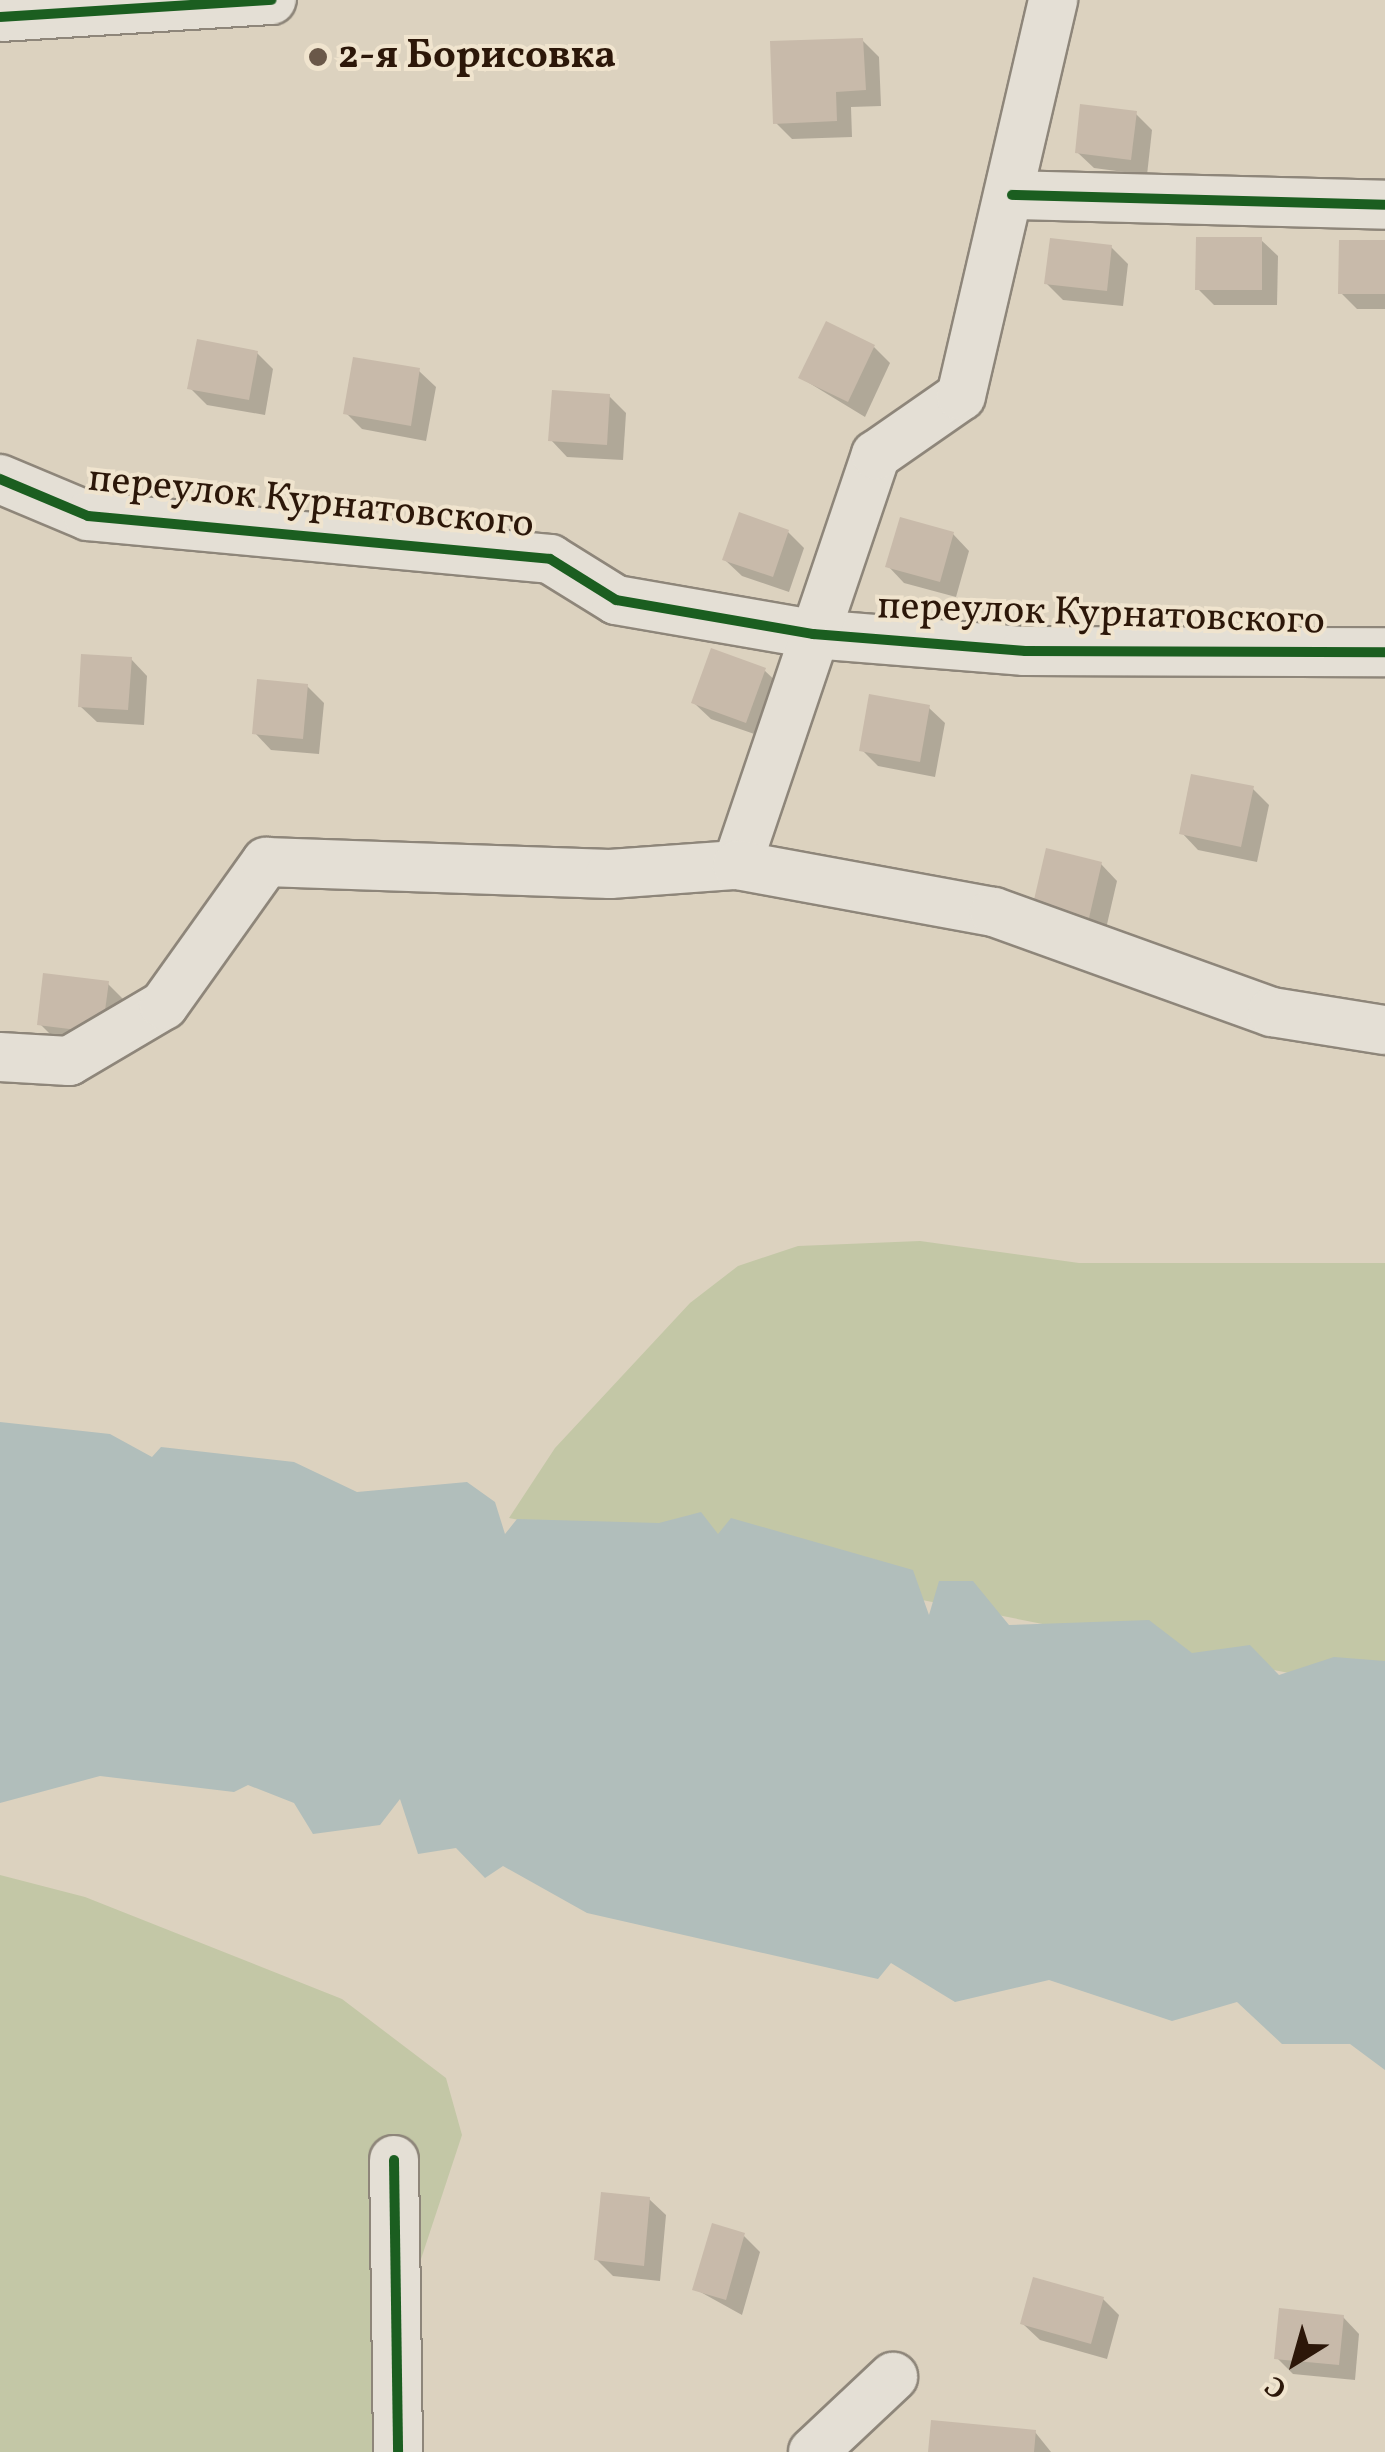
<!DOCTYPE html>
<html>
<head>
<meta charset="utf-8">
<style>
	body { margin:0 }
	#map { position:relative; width:1385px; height:2452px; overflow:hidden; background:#dcd2bf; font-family:Vollkorn,serif }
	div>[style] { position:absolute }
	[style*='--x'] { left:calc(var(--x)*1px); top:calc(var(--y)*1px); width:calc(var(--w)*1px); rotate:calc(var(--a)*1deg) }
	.green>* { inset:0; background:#c3c7a6 }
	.water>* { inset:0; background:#b1bebb }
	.shadow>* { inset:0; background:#0003 }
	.building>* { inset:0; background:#c8baaa }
	.roads { filter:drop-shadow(2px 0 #8e867a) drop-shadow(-2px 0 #8e867a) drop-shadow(0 2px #8e867a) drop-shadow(0 -2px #8e867a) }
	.minor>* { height:48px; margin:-24px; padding:0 24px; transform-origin:24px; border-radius:24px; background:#e4dfd5 }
	.cycleway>* { height:10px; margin:-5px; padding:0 5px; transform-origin:5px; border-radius:5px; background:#1b5e20 }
	.dots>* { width:28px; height:28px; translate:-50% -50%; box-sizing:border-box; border:5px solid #f0e4ce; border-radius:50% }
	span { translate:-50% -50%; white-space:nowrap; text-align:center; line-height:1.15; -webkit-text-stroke:8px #f0e4ce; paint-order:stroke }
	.poi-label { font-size:40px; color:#2c1709; font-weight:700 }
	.left { translate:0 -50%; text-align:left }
	.street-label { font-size:40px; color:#2c1709 }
	.north { position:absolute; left:1245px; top:2312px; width:100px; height:100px; -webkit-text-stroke:8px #f0e4ce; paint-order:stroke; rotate:217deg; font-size:28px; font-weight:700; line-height:40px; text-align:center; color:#2c1709 }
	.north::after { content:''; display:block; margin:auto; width:35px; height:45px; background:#2c1709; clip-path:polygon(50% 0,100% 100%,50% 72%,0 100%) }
</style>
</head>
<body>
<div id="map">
	<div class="green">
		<div style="clip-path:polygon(920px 1241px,1079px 1263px,1385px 1263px,1385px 1692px,509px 1518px,555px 1448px,690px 1303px,738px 1266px,798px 1246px)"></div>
		<div style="clip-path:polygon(0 1875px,85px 1897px,342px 1999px,446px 2078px,462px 2135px,386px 2365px,377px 2452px,0 2452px)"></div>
	</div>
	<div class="water">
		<div style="clip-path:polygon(0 1422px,110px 1434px,152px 1457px,161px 1447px,294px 1462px,357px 1492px,467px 1482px,495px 1502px,505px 1534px,517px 1519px,659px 1523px,701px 1512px,718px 1534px,731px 1518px,913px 1570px,929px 1615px,939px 1581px,973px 1581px,1009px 1625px,1149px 1620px,1192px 1653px,1250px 1645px,1279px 1675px,1334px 1657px,1385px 1661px,1385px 2070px,1350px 2044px,1282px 2044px,1237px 2002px,1172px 2021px,1049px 1980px,955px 2002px,891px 1963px,878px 1979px,587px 1913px,503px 1866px,485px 1878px,456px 1848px,418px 1854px,400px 1799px,380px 1825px,313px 1834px,294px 1803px,248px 1785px,234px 1792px,100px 1776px,0 1803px)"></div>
	</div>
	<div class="shadow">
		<div style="clip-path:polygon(862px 40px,879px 57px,881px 106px,851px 107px,852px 137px,792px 139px,776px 123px)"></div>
		<div style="clip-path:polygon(1136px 114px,1152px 130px,1147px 175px,1094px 168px,1077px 152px)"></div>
		<div style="clip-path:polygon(1261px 240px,1278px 256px,1277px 305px,1214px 305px,1198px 289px)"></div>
		<div style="clip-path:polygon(1385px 242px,1385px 309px,1357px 309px,1341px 293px)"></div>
		<div style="clip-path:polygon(1111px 247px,1128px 264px,1123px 306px,1063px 300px,1047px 284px)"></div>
		<div style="clip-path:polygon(874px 347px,890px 363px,865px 417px,801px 378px)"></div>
		<div style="clip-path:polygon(257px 353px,273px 369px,265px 415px,207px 405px,190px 388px)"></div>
		<div style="clip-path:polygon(419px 371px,436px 387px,426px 441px,362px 429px,346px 413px)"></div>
		<div style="clip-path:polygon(609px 396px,626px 413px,623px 460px,567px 457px,551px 440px)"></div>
		<div style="clip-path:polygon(788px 532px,804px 548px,789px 592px,742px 576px,725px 560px)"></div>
		<div style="clip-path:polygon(953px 534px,969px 551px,956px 597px,904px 583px,888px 566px)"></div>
		<div style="clip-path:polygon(131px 659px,147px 676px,144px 725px,97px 722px,80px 706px)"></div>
		<div style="clip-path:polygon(764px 670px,781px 686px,763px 737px,711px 719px,694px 703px)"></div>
		<div style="clip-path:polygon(307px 686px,324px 703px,319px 754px,271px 750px,255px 733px)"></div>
		<div style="clip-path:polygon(928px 707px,945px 723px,935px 777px,878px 766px,862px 750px)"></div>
		<div style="clip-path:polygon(1252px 788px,1269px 805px,1257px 862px,1198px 850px,1182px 833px)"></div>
		<div style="clip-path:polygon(1101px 864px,1117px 881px,1105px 933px,1052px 919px)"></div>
		<div style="clip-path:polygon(108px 984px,124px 1000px,118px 1048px,56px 1040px,40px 1024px)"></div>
		<div style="clip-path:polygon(649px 2199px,666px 2215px,660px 2281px,613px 2276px,597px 2260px)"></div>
		<div style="clip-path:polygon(744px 2236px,760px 2252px,742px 2315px,695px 2289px)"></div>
		<div style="clip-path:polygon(1103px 2299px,1119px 2315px,1107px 2359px,1040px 2340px,1023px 2324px)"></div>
		<div style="clip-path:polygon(1343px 2317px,1359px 2334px,1355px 2380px,1293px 2374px,1277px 2358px)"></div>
		<div style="clip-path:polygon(1035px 2432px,1051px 2452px,930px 2452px)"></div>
	</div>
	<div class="building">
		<div style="clip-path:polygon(863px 38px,866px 90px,836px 92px,837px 121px,773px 124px,770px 41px)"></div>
		<div style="clip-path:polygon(1080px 104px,1137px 111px,1131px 160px,1075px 153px)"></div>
		<div style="clip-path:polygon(1196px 237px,1262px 237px,1262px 290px,1195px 290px)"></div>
		<div style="clip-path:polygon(1050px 238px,1112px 245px,1107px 291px,1044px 284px)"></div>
		<div style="clip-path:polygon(1339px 240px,1385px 240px,1385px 294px,1338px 294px)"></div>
		<div style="clip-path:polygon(826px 321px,875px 345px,848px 402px,798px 378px)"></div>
		<div style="clip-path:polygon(197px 339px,258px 351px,249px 400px,187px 389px)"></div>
		<div style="clip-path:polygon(353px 357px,420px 368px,411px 426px,343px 414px)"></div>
		<div style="clip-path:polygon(552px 390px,610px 394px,607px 445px,548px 441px)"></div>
		<div style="clip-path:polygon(739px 512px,789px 530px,773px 577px,722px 560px)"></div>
		<div style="clip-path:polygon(900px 517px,954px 532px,940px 582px,885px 567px)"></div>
		<div style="clip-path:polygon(711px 648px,766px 668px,746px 723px,691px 703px)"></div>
		<div style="clip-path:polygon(81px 654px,132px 657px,128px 710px,78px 707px)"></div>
		<div style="clip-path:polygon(257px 679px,308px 684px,303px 739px,252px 734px)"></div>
		<div style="clip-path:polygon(869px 694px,930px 705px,920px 762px,859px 751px)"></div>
		<div style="clip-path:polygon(1191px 774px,1254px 786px,1241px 847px,1179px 834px)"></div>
		<div style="clip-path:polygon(1046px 848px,1102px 862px,1089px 918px,1033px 904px)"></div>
		<div style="clip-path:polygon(43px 973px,109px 981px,102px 1033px,37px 1025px)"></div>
		<div style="clip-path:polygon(601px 2192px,650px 2197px,644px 2266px,594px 2260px)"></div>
		<div style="clip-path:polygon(712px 2223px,745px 2233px,726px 2300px,692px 2290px)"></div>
		<div style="clip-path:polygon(1033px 2277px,1104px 2297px,1091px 2344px,1020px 2324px)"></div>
		<div style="clip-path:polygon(1279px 2308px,1344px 2315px,1339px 2365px,1274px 2359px)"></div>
		<div style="clip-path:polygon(931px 2420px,1036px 2430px,1034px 2452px,928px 2452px)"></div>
	</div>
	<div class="roads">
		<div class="minor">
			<div style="--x:0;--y:17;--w:272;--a:-3.6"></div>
			<div style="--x:1012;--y:195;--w:373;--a:1.5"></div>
			<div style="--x:0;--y:479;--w:95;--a:22.8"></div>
			<div style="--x:88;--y:516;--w:464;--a:5.3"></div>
			<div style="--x:550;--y:559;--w:78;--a:31.8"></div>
			<div style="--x:616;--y:600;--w:200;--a:9.8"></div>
			<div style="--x:813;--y:634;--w:213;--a:4.6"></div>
			<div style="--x:1025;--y:651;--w:360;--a:0.2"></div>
			<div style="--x:737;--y:865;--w:433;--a:-71.3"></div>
			<div style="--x:876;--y:455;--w:103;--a:-34.8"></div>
			<div style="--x:961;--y:396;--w:407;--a:-76.9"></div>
			<div style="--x:0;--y:1057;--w:69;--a:3.3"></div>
			<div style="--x:69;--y:1061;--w:110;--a:-30.5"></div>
			<div style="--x:164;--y:1005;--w:176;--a:-54.5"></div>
			<div style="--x:266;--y:862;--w:344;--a:2"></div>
			<div style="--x:610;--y:874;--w:127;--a:-4.1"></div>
			<div style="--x:737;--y:865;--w:261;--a:10.4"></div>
			<div style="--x:994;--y:912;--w:295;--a:19.8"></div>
			<div style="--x:1272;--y:1012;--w:114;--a:9.1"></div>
			<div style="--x:394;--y:2160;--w:292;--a:89.2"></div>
			<div style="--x:813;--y:2452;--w:110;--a:-43.2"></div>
		</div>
	</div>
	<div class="cycleway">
		<div style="--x:0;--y:17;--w:272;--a:-3.6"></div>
		<div style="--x:1012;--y:195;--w:373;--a:1.5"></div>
		<div style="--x:0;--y:479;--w:95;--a:22.8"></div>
		<div style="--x:88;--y:516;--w:464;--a:5.3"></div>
		<div style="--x:550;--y:559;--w:78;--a:31.8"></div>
		<div style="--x:616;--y:600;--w:200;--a:9.8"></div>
		<div style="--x:813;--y:634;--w:213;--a:4.6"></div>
		<div style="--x:1025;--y:651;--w:360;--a:0.2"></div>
		<div style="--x:394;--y:2160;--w:292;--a:89.2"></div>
	</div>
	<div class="dots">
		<div style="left:318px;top:57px;background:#6a5849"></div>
	</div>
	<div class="poi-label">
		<span class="left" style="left:338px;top:57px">2-я Борисовка</span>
	</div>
	<div class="street-label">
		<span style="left:311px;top:503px;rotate:6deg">переулок Курнатовского</span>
		<span style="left:1101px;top:615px;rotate:2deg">переулок Курнатовского</span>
	</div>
	<div class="north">С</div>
</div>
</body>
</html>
